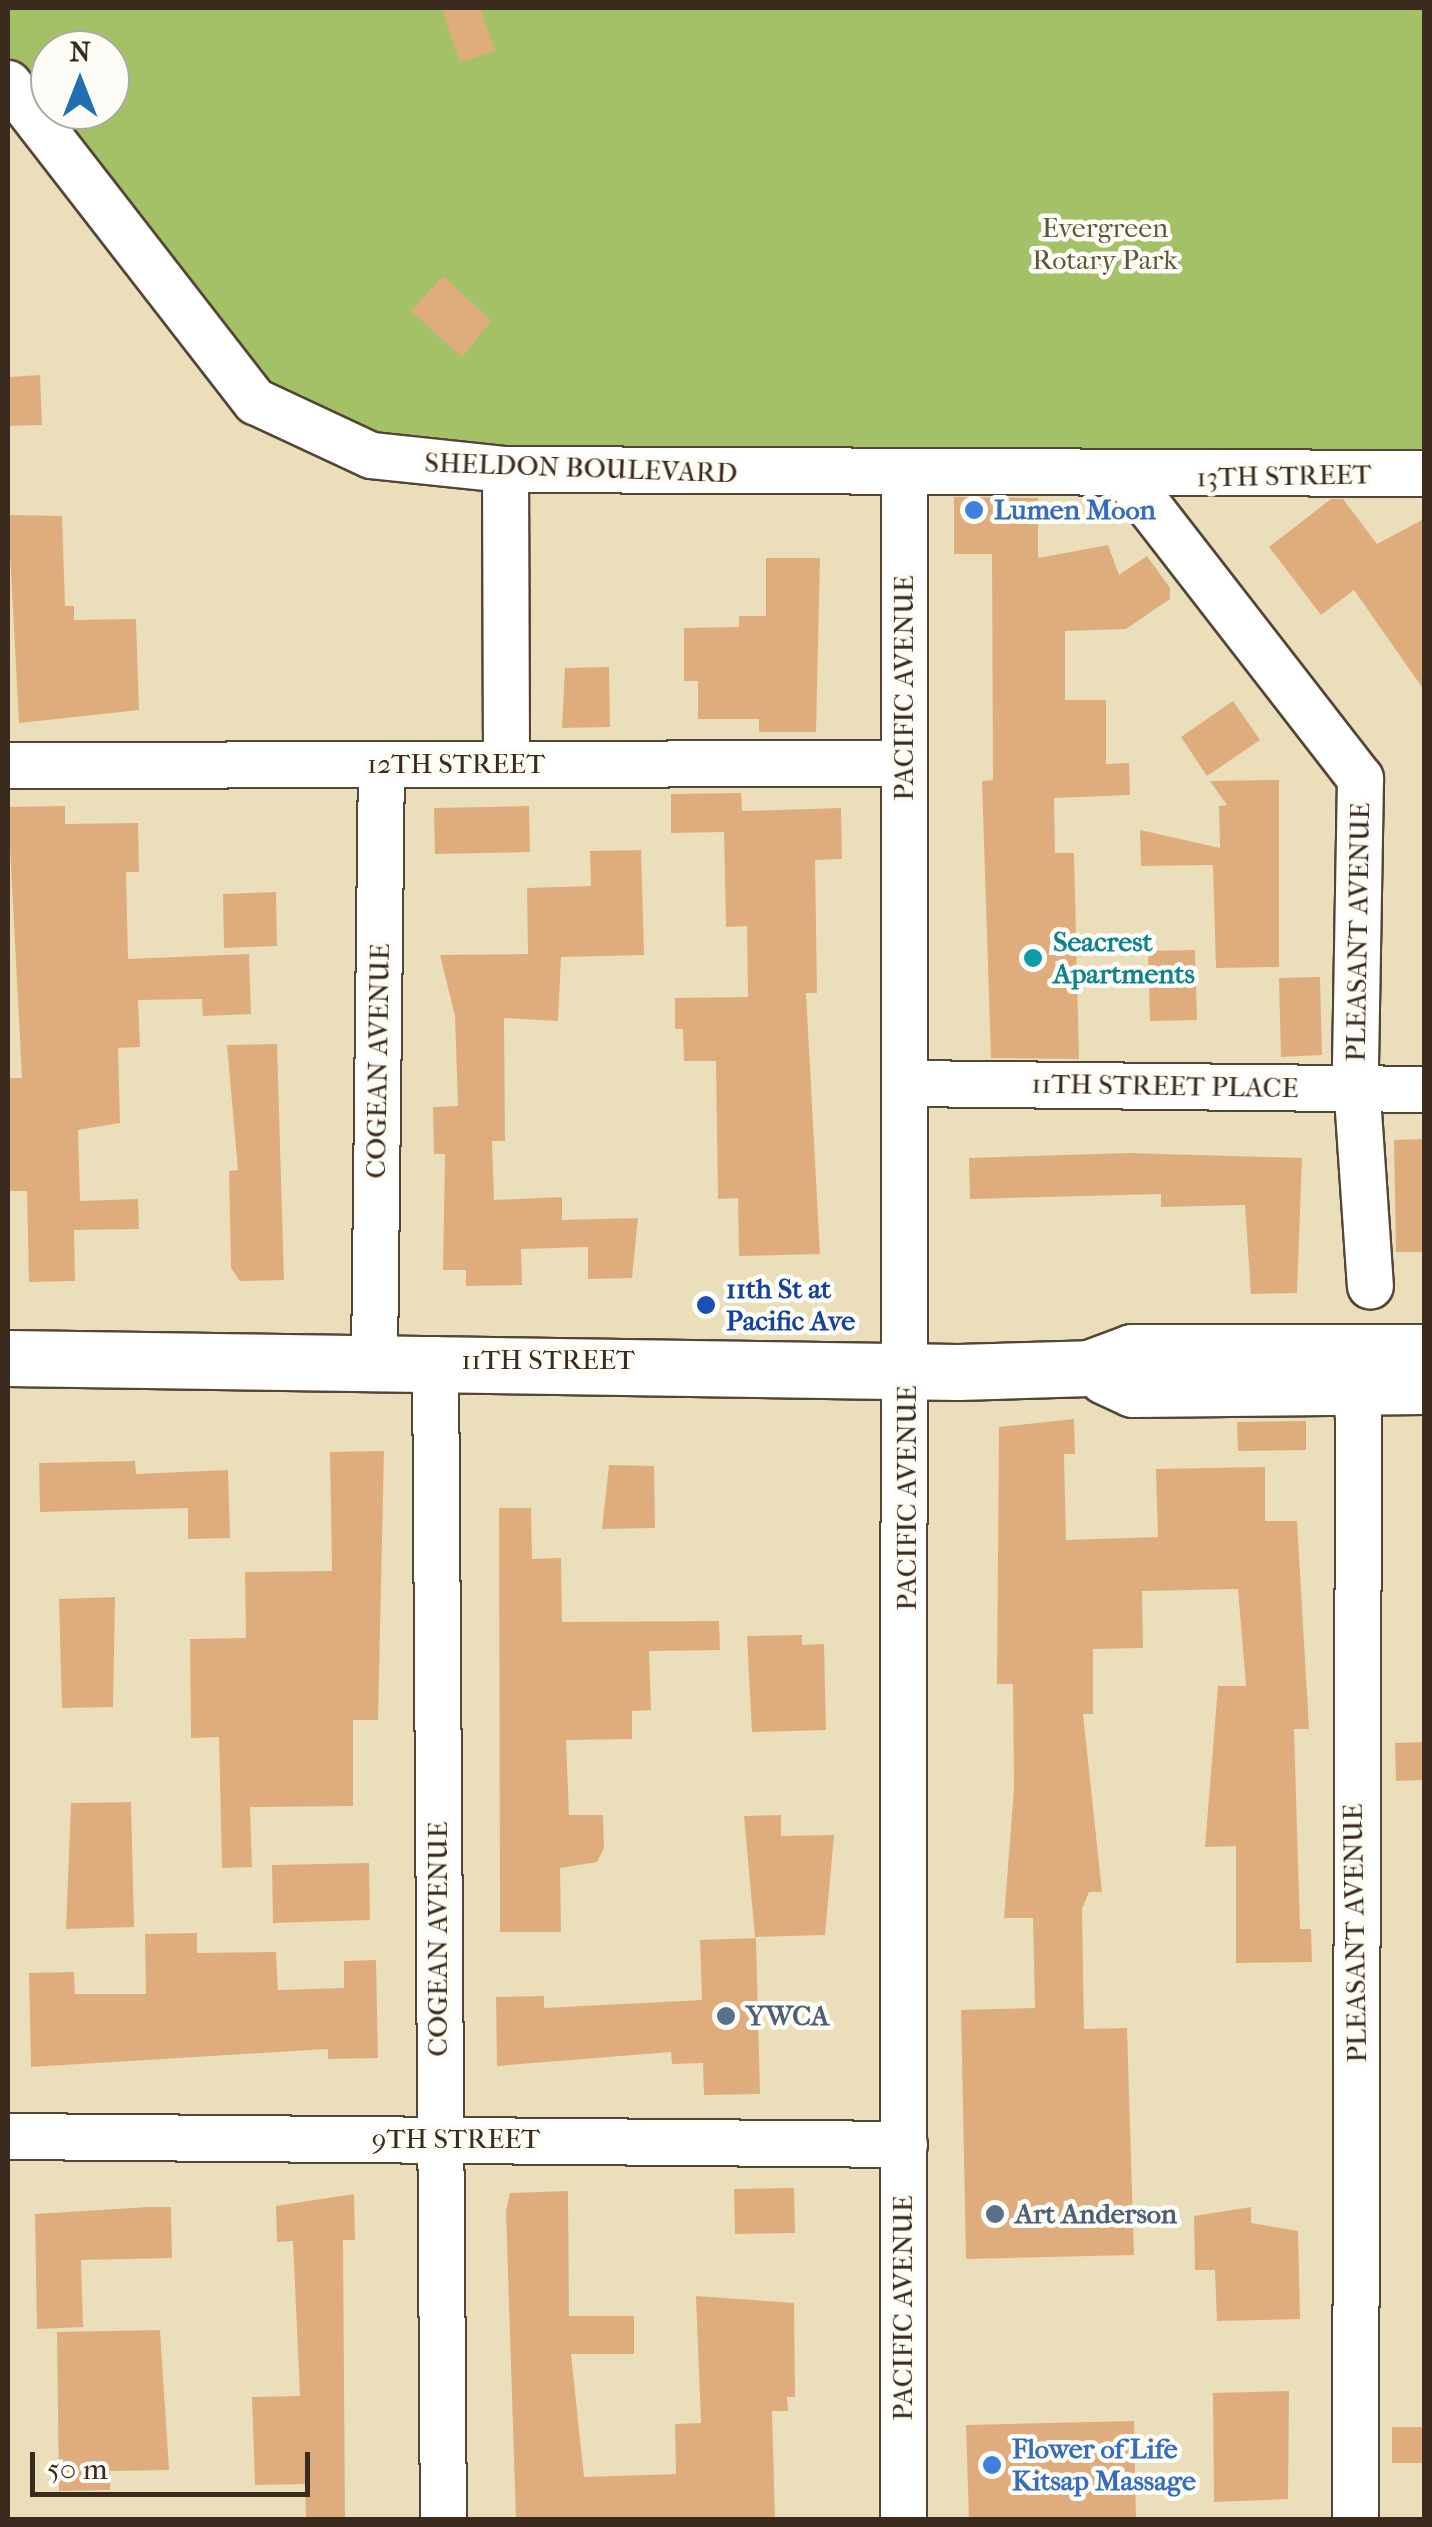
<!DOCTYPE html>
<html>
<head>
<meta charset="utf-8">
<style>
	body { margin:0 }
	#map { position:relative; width:1432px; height:2527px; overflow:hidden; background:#ebdfbb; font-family:"IM FELL French Canon",serif }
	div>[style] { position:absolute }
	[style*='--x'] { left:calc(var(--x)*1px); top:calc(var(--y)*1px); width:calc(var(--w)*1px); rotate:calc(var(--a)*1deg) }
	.green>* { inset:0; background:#a5c167 }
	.building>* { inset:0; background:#dfad7d }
	.roads { filter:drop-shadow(2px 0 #554536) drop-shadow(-2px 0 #554536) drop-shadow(0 2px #554536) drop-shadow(0 -2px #554536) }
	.minor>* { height:45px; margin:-22.5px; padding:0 22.5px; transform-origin:22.5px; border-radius:22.5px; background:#fff }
	.major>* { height:55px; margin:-27.5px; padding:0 27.5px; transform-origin:27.5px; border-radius:27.5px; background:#fff }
	.dots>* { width:28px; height:28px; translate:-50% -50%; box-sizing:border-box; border:5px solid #fdfcf7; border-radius:50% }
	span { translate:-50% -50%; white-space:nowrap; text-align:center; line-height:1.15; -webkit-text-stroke:9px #fdfcf7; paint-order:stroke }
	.park-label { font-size:28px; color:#5b5734 }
	.street-label { font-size:28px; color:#3b2a1e }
	.shop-label { font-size:28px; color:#366cbe; font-weight:700 }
	.left { translate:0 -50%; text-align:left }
	.culture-label { font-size:28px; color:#0d838f; font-weight:700 }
	.transit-label { font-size:28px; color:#164399; font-weight:700 }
	.service-label { font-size:28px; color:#4e5e75; font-weight:700 }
	.frame { position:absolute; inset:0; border:10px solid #3b2a1e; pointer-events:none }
	.north { position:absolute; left:30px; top:30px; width:100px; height:100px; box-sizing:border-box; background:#fdfcf7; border:2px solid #afa8a0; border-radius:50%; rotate:0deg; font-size:28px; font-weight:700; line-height:40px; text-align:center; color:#3b2a1e }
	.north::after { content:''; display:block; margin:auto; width:35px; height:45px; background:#1f6fb2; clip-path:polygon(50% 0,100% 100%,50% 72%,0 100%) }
	.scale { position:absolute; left:30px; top:2452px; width:280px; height:45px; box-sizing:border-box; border:5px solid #3b2a1e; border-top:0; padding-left:12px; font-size:30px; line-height:35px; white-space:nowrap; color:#3b2a1e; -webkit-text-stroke:8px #fdfcf7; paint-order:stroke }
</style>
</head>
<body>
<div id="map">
	<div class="green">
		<div style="clip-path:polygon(evenodd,8px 8px,1424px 8px,1424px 473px,505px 469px,290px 422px,8px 83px,8px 8px,50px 50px,110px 50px,110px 110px,50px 110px,50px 50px)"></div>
	</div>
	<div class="building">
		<div style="clip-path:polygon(442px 8px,480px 8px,495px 51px,460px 62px)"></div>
		<div style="clip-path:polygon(443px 276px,491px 321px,462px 357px,411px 311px)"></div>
		<div style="clip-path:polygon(40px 375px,42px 425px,8px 426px,8px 377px)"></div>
		<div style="clip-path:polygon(954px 497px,1038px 498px,1038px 558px,1108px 545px,1119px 575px,1147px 556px,1170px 588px,1170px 599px,1126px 629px,1065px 631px,1065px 700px,1106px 700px,1106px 764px,1129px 763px,1130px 795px,1054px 798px,1055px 853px,1074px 853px,1079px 1059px,991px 1058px,982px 781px,993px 780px,992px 554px,954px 554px)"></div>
		<div style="clip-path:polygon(1331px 499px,1343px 499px,1377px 544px,1424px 519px,1424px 690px,1354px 590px,1321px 615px,1269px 547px)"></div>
		<div style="clip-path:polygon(8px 515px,62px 516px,65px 606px,74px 606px,74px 620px,136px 619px,139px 710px,19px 723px)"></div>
		<div style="clip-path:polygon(766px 558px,820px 558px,816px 732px,759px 732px,759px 719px,698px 719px,698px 681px,684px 681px,684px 628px,739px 627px,739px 616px,766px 616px)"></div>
		<div style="clip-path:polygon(609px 667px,610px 727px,562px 728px,565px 668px)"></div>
		<div style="clip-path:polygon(1233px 701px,1260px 740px,1207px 776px,1181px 737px)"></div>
		<div style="clip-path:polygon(1279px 780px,1279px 967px,1216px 968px,1213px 865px,1141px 866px,1140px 830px,1220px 848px,1219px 806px,1227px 805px,1210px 781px)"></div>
		<div style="clip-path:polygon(741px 793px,742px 811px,841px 808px,842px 859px,815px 860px,817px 993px,806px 993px,820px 1254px,739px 1256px,738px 1198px,718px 1199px,716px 1061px,684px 1061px,683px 1029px,675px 1029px,675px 998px,748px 997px,747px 926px,726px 927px,724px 832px,671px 833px,671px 794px)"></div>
		<div style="clip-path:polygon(65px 806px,65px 824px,138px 823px,139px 872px,126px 872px,128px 959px,249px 954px,251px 1014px,203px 1016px,202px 999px,138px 1000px,140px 1047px,118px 1048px,120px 1123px,78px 1130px,80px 1201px,138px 1199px,139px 1229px,74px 1230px,75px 1281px,29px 1282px,27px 1191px,8px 1191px,8px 1078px,22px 1078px,8px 807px)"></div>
		<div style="clip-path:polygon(529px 806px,530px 852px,435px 854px,434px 808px)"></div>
		<div style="clip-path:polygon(641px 850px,644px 955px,561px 957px,558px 1021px,504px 1018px,505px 1141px,492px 1141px,494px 1200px,562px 1197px,562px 1220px,638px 1218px,632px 1278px,588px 1279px,588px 1247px,521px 1249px,522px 1285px,466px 1286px,466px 1270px,443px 1270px,445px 1154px,434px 1154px,433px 1107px,458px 1106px,455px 1016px,440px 955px,528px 954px,527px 888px,591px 886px,590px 851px)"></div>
		<div style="clip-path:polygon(276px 892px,277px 946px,224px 948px,223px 894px)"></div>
		<div style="clip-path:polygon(1195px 950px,1197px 1020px,1150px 1021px,1148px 951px)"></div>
		<div style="clip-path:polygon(1320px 977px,1322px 1055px,1281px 1057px,1279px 978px)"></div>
		<div style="clip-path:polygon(277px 1044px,284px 1280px,240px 1281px,231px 1268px,229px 1171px,238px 1170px,227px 1045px)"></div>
		<div style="clip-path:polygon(1424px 1139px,1424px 1252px,1396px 1252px,1394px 1140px)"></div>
		<div style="clip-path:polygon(1129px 1153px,1302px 1158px,1297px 1293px,1251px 1294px,1245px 1205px,1161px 1207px,1161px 1194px,970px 1199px,969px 1158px)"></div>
		<div style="clip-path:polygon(1074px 1419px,1075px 1454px,1064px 1454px,1066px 1540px,1158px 1537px,1156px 1469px,1265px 1467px,1265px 1521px,1297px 1521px,1309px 1729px,1294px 1729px,1300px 1929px,1311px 1929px,1312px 1962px,1236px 1963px,1236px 1846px,1205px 1847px,1218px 1686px,1246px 1686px,1238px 1589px,1142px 1591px,1143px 1648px,1093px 1649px,1093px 1714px,1083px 1714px,1102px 1892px,1089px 1892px,1082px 1909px,1084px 2029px,1127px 2028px,1134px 2255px,966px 2259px,961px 2010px,1035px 2008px,1033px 1918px,1004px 1918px,1014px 1789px,1013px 1684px,997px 1684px,999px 1427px)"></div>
		<div style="clip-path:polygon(1306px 1421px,1306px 1450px,1238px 1451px,1237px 1422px)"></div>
		<div style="clip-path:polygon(384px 1451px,378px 1720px,353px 1720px,353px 1806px,250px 1807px,252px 1867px,222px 1868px,219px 1737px,191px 1738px,190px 1639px,246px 1638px,245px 1572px,332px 1571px,330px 1452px)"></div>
		<div style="clip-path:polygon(135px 1461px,136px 1474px,228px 1470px,230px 1538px,188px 1539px,188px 1508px,40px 1512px,39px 1463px)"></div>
		<div style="clip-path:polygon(609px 1465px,654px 1466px,655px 1528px,602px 1529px)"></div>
		<div style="clip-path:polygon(499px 1508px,531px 1508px,532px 1559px,561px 1558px,562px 1622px,719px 1621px,720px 1650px,649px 1651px,651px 1710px,632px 1711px,632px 1739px,566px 1740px,569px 1815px,603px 1815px,604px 1848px,597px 1862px,560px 1868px,561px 1932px,500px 1932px)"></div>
		<div style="clip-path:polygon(115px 1597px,113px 1707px,62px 1708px,59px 1599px)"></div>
		<div style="clip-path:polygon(802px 1635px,802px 1645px,824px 1644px,826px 1730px,752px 1732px,747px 1636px)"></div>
		<div style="clip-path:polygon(1424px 1742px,1424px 1780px,1396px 1781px,1395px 1743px)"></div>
		<div style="clip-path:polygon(131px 1802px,134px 1927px,66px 1929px,71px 1803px)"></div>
		<div style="clip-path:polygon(781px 1815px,781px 1836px,834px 1835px,825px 1935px,755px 1937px,744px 1816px)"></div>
		<div style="clip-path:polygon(369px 1863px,370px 1920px,273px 1923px,272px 1865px)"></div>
		<div style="clip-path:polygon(197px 1933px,197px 1953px,276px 1952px,278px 1990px,344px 1988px,344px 1961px,376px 1960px,378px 2058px,328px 2059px,328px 2049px,31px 2067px,29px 1973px,74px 1972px,75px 1994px,146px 1994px,145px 1934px)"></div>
		<div style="clip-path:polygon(756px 1938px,760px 2094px,704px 2095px,703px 2063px,672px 2064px,671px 2052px,497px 2066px,496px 1997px,544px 1996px,544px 2008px,702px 2000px,700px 1940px)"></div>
		<div style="clip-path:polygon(794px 2188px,795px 2233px,735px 2234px,734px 2189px)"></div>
		<div style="clip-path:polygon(568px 2191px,569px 2316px,634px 2316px,634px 2354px,571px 2354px,584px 2477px,676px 2474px,675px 2424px,701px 2423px,696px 2296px,794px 2303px,795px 2397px,787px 2397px,788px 2411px,772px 2411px,775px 2520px,516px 2520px,506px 2211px,510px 2193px)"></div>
		<div style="clip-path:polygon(354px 2194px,355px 2240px,343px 2240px,345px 2520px,306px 2520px,305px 2484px,255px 2485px,252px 2397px,300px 2396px,293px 2241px,277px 2242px,276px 2206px)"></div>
		<div style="clip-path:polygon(149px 2207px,171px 2207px,172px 2258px,81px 2260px,83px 2327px,37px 2329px,35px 2214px)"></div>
		<div style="clip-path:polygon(1251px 2207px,1251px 2223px,1298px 2231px,1300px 2319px,1217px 2321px,1215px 2270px,1195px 2270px,1194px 2216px)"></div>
		<div style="clip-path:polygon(160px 2330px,169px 2470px,110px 2471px,110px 2490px,59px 2491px,57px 2332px)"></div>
		<div style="clip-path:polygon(1289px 2391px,1288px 2499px,1214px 2502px,1213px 2393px)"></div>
		<div style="clip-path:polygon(1134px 2421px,1136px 2520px,969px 2520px,966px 2425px)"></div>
		<div style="clip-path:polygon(1392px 2427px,1424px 2427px,1424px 2463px,1392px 2463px)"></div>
	</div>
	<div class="roads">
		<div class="minor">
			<div style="--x:8;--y:83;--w:403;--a:52.2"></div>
			<div style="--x:255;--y:401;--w:128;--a:25"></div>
			<div style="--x:371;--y:455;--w:135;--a:6"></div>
			<div style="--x:505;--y:469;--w:919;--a:0.25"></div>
			<div style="--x:505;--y:469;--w:295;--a:89.8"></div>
			<div style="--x:1127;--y:478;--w:380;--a:52.2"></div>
			<div style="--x:1360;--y:778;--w:289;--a:91"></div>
			<div style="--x:1355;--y:1067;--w:219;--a:86.1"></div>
			<div style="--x:8;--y:765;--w:896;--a:-0.13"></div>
			<div style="--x:905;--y:1083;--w:519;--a:0.66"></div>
			<div style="--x:1350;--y:1352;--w:65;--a:83"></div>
			<div style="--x:1358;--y:1417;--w:1103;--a:90.16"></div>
			<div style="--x:374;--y:1359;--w:595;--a:-89.33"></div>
			<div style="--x:435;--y:1359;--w:1161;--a:89.61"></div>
			<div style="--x:8;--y:2136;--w:896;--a:0.51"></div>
			<div style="--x:903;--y:2520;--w:2044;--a:-89.97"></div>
		</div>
		<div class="major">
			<div style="--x:8;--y:1358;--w:950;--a:0.84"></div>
			<div style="--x:958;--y:1372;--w:131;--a:-1.7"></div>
			<div style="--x:1089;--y:1368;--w:46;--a:-20.4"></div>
			<div style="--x:1132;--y:1352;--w:292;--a:0"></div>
			<div style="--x:1105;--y:1376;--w:31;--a:25"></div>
			<div style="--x:1133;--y:1389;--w:291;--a:-0.6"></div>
		</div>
	</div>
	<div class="dots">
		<div style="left:974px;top:510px;background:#3f7fe0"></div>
		<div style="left:1033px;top:958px;background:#0f9aa8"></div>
		<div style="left:706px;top:1305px;background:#1a4fb4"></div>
		<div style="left:726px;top:2016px;background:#5c6f8a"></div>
		<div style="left:995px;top:2214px;background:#5c6f8a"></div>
		<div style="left:992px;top:2465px;background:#3f7fe0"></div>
	</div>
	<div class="park-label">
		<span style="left:1105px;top:244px">Evergreen<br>Rotary Park</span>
	</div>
	<div class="street-label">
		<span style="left:581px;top:468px;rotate:2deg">SHELDON BOULEVARD</span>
		<span style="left:1284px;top:476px;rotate:-1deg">13TH STREET</span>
		<span style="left:904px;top:688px;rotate:-90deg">PACIFIC AVENUE</span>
		<span style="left:456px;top:764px">12TH STREET</span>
		<span style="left:1358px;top:932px;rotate:-89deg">PLEASANT AVENUE</span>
		<span style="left:378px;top:1061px;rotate:-89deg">COGEAN AVENUE</span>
		<span style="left:1165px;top:1086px;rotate:1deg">11TH STREET PLACE</span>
		<span style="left:548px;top:1360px">11TH STREET</span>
		<span style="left:907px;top:1498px;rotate:-90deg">PACIFIC AVENUE</span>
		<span style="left:1355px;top:1933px;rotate:-91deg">PLEASANT AVENUE</span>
		<span style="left:438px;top:1939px;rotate:-90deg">COGEAN AVENUE</span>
		<span style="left:456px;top:2139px">9TH STREET</span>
		<span style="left:903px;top:2308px;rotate:-90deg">PACIFIC AVENUE</span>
	</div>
	<div class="shop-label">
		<span class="left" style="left:994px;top:510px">Lumen Moon</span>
		<span class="left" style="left:1012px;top:2465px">Flower of Life<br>Kitsap Massage</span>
	</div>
	<div class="culture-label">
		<span class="left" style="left:1053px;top:958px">Seacrest<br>Apartments</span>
	</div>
	<div class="transit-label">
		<span class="left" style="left:726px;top:1305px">11th St at<br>Pacific Ave</span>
	</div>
	<div class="service-label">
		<span class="left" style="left:746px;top:2016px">YWCA</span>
		<span class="left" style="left:1015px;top:2214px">Art Anderson</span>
	</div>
	<div class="frame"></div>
	<div class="north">N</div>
	<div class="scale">50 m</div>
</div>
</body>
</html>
